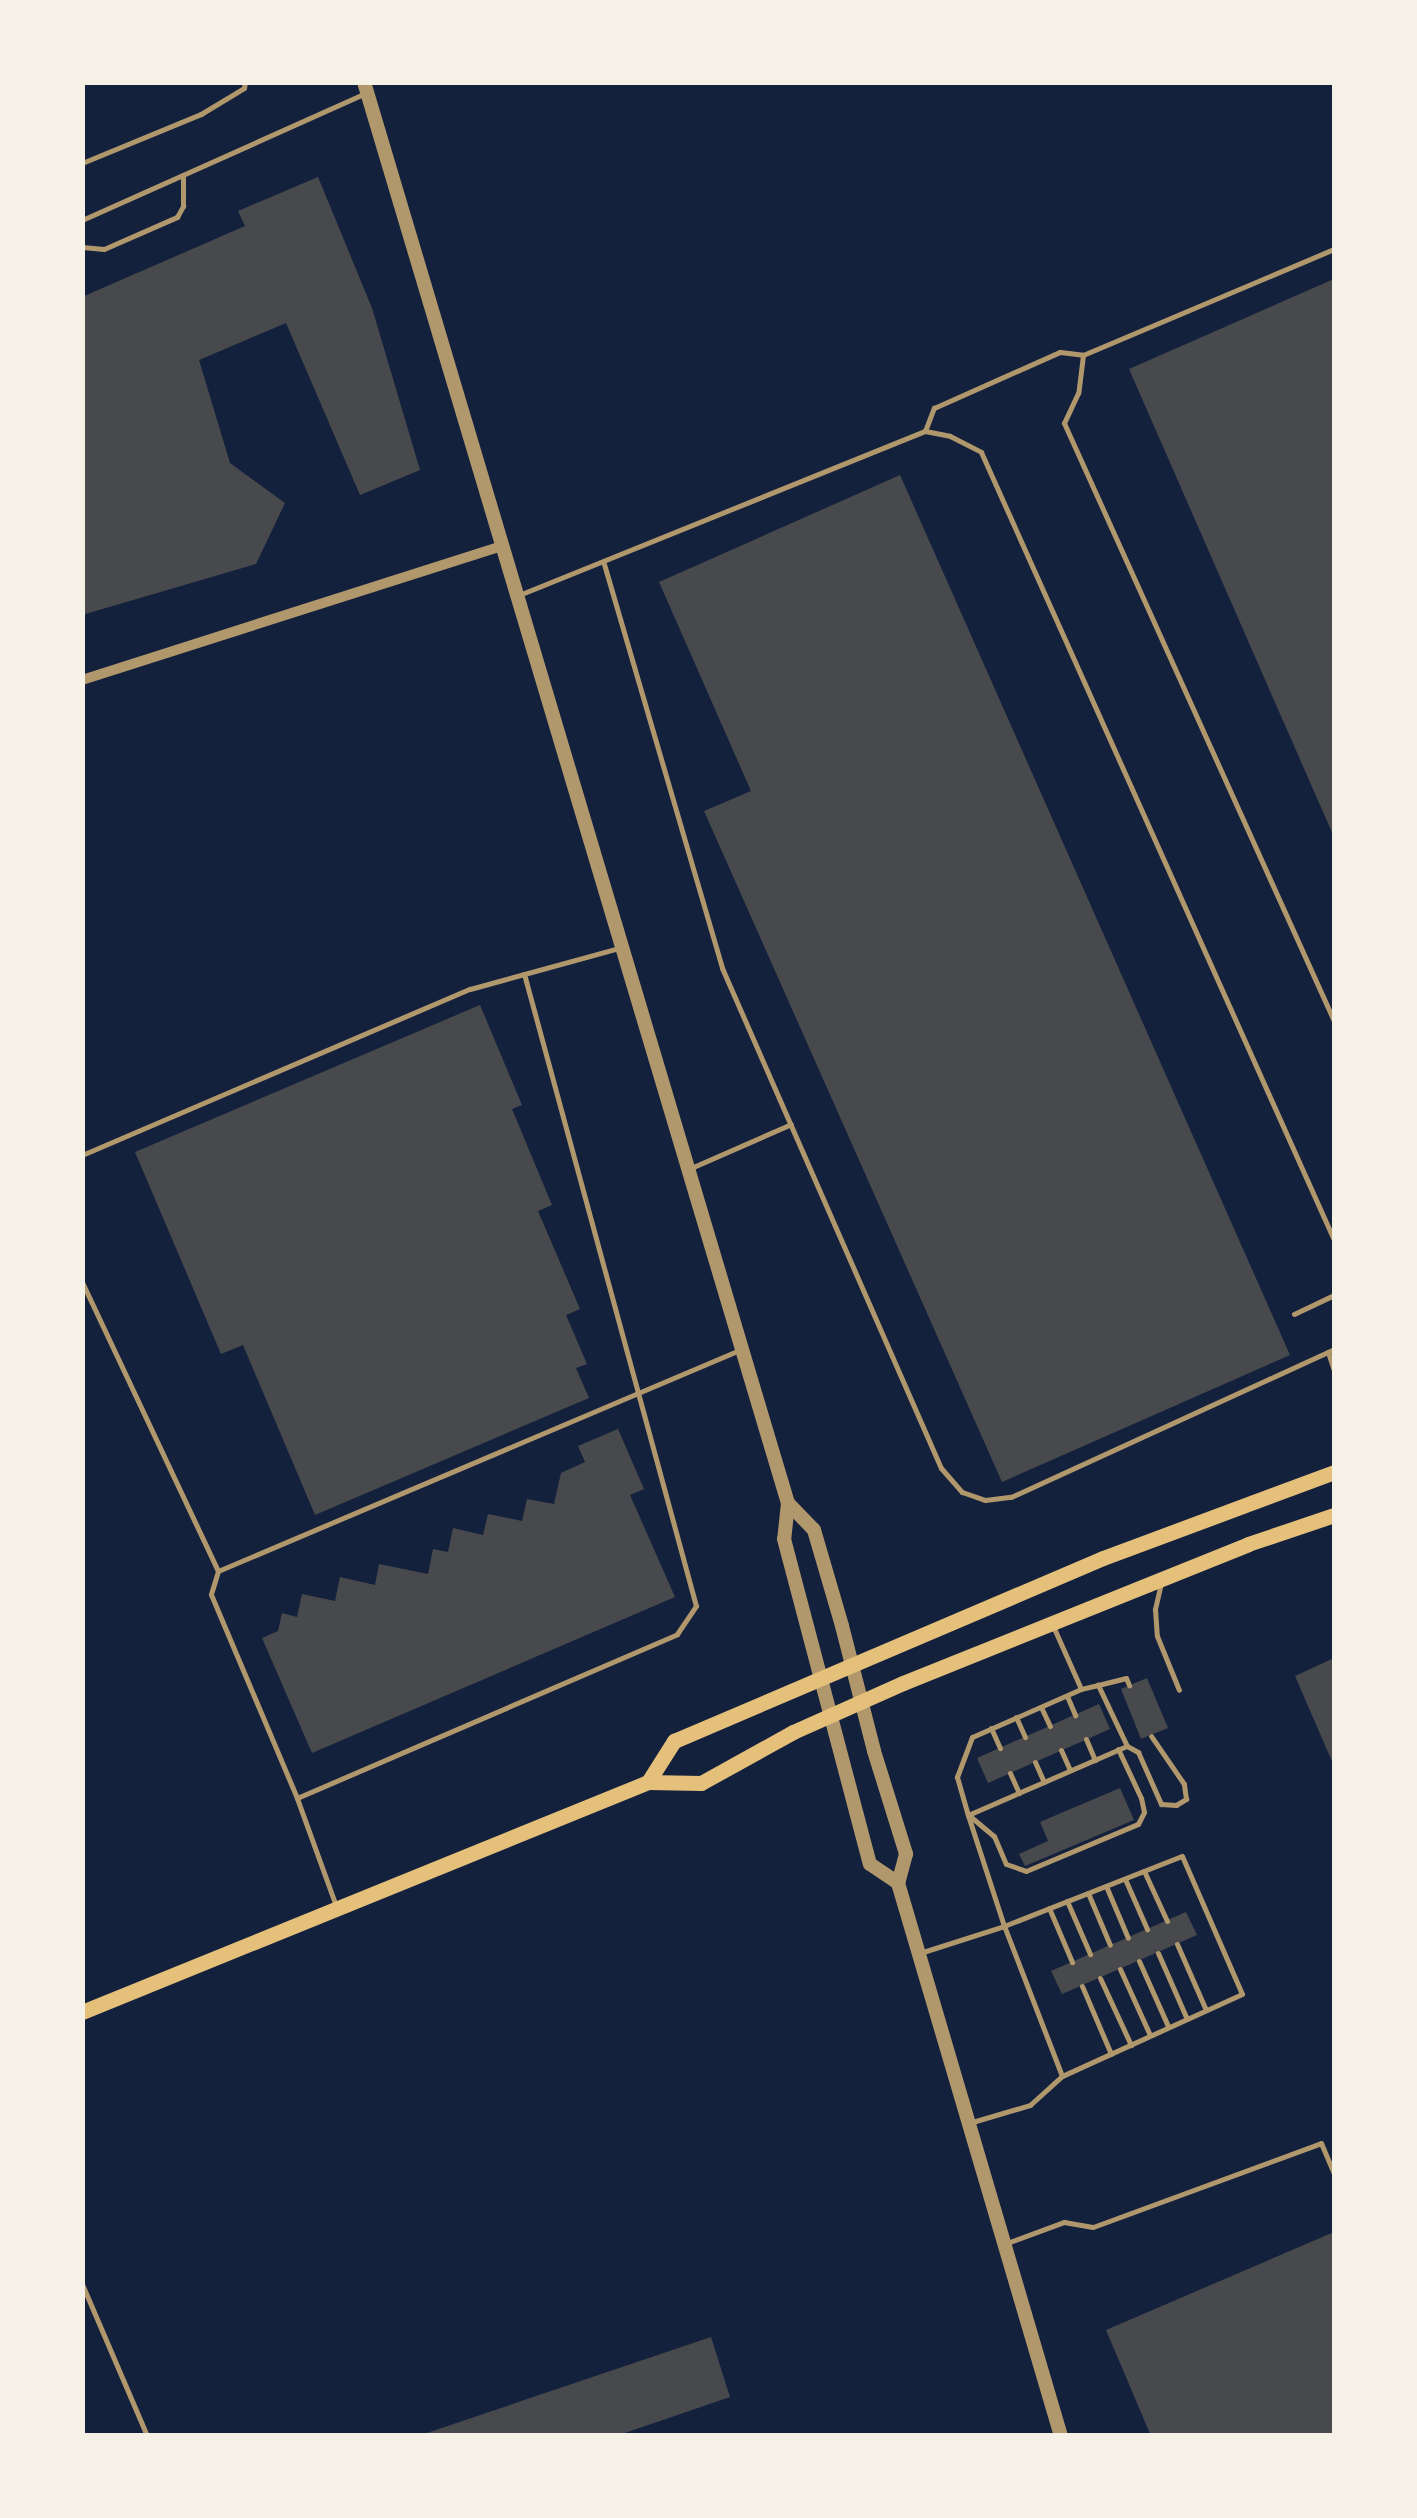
<!DOCTYPE html>
<html>
<head>
<meta charset="utf-8">
<style>
	body { margin:0 }
	#map { position:relative; width:1417px; height:2518px; overflow:hidden; background:#14213d; font-family:"Titillium Web",sans-serif }
	div>[style] { position:absolute }
	[style*='--x'] { left:calc(var(--x)*1px); top:calc(var(--y)*1px); width:calc(var(--w)*1px); rotate:calc(var(--a)*1deg) }
	.building>* { inset:0; background:#48494c }
	.service>* { height:5px; margin:-2.5px; padding:0 2.5px; transform-origin:2.5px; border-radius:2.5px; background:#b1986c }
	.minor>* { height:10px; margin:-5px; padding:0 5px; transform-origin:5px; border-radius:5px; background:#b1986c }
	.tertiary>* { height:14px; margin:-7px; padding:0 7px; transform-origin:7px; border-radius:7px; background:#b1986c }
	.secondary>* { height:15px; margin:-7.5px; padding:0 7.5px; transform-origin:7.5px; border-radius:7.5px; background:#e5c07b }
	span { translate:-50% -50%; white-space:nowrap; text-align:center; line-height:1.15; -webkit-text-stroke:8px #f6f1e7; paint-order:stroke }
	.frame { position:absolute; inset:0; border:85px solid #f6f1e7; pointer-events:none }
</style>
</head>
<body>
<div id="map">
	<div class="building">
		<div style="clip-path:polygon(318px 177px,372px 308px,420px 470px,360px 495px,286px 323px,199px 360px,230px 463px,285px 503px,256px 564px,82px 615px,82px 297px,245px 226px,238px 211px)"></div>
		<div style="clip-path:polygon(1334px 279px,1334px 837px,1129px 369px)"></div>
		<div style="clip-path:polygon(900px 475px,1290px 1355px,1002px 1482px,704px 811px,751px 791px,659px 582px)"></div>
		<div style="clip-path:polygon(480px 1005px,522px 1105px,512px 1109px,552px 1205px,538px 1211px,580px 1309px,566px 1315px,587px 1364px,576px 1368px,589px 1398px,315px 1515px,243px 1345px,221px 1354px,135px 1152px)"></div>
		<div style="clip-path:polygon(618px 1429px,644px 1489px,630px 1495px,675px 1597px,312px 1753px,262px 1638px,278px 1631px,282px 1613px,297px 1617px,302px 1594px,335px 1601px,340px 1577px,375px 1585px,379px 1564px,428px 1574px,433px 1549px,448px 1552px,453px 1528px,483px 1535px,488px 1514px,522px 1521px,527px 1499px,554px 1504px,561px 1473px,585px 1462px,578px 1446px)"></div>
		<div style="clip-path:polygon(1334px 1658px,1334px 1766px,1295px 1676px)"></div>
		<div style="clip-path:polygon(1147px 1678px,1168px 1728px,1141px 1739px,1121px 1689px)"></div>
		<div style="clip-path:polygon(1099px 1704px,1110px 1729px,988px 1783px,977px 1758px)"></div>
		<div style="clip-path:polygon(1120px 1788px,1134px 1820px,1025px 1866px,1019px 1854px,1048px 1841px,1040px 1822px)"></div>
		<div style="clip-path:polygon(1186px 1912px,1197px 1935px,1062px 1994px,1051px 1971px)"></div>
		<div style="clip-path:polygon(1334px 2232px,1334px 2436px,1151px 2436px,1106px 2330px)"></div>
		<div style="clip-path:polygon(711px 2337px,730px 2397px,616px 2436px,418px 2436px)"></div>
	</div>
	<div class="service">
		<div style="--x:82;--y:163;--w:129;--a:-22.4"></div>
		<div style="--x:201;--y:114;--w:50;--a:-31.2"></div>
		<div style="--x:244;--y:88;--w:6;--a:-81"></div>
		<div style="--x:82;--y:220;--w:309;--a:-24.1"></div>
		<div style="--x:82;--y:247;--w:22;--a:5"></div>
		<div style="--x:104;--y:249;--w:80;--a:-23.7"></div>
		<div style="--x:177;--y:217;--w:13;--a:-61"></div>
		<div style="--x:183;--y:206;--w:30;--a:-90"></div>
		<div style="--x:1083;--y:355;--w:38;--a:97"></div>
		<div style="--x:1078;--y:393;--w:33;--a:115"></div>
		<div style="--x:1064;--y:423;--w:656;--a:65.7"></div>
		<div style="--x:925;--y:431;--w:25;--a:11"></div>
		<div style="--x:950;--y:436;--w:35;--a:27"></div>
		<div style="--x:981;--y:452;--w:863;--a:65.87"></div>
		<div style="--x:604;--y:564;--w:421;--a:73.7"></div>
		<div style="--x:722;--y:968;--w:546;--a:66.35"></div>
		<div style="--x:941;--y:1468;--w:32;--a:49"></div>
		<div style="--x:962;--y:1492;--w:24;--a:19"></div>
		<div style="--x:985;--y:1500;--w:26;--a:-7"></div>
		<div style="--x:1011;--y:1497;--w:355;--a:-24.6"></div>
		<div style="--x:519;--y:595;--w:438;--a:-22"></div>
		<div style="--x:925;--y:431;--w:25;--a:-69"></div>
		<div style="--x:934;--y:408;--w:138;--a:-24"></div>
		<div style="--x:1060;--y:352;--w:23;--a:7"></div>
		<div style="--x:1083;--y:355;--w:272;--a:-22.9"></div>
		<div style="--x:82;--y:1155;--w:422;--a:-23.2"></div>
		<div style="--x:470;--y:989;--w:155;--a:-15.4"></div>
		<div style="--x:691;--y:1168;--w:109;--a:-23.7"></div>
		<div style="--x:82;--y:1282;--w:319;--a:64.8"></div>
		<div style="--x:1294;--y:1314;--w:44;--a:-25.4"></div>
		<div style="--x:1328;--y:1352;--w:20;--a:72"></div>
		<div style="--x:1161;--y:1583;--w:27;--a:103"></div>
		<div style="--x:1155;--y:1609;--w:27;--a:86"></div>
		<div style="--x:1157;--y:1636;--w:58;--a:67.8"></div>
		<div style="--x:1053;--y:1626;--w:69;--a:66"></div>
		<div style="--x:1081;--y:1689;--w:119;--a:156.2"></div>
		<div style="--x:972;--y:1737;--w:43;--a:110.6"></div>
		<div style="--x:957;--y:1777;--w:40;--a:74"></div>
		<div style="--x:968;--y:1815;--w:173;--a:-23.5"></div>
		<div style="--x:1127;--y:1746;--w:68;--a:-115.4"></div>
		<div style="--x:1098;--y:1685;--w:17;--a:167"></div>
		<div style="--x:1098;--y:1685;--w:29;--a:-14"></div>
		<div style="--x:1126;--y:1678;--w:8;--a:67"></div>
		<div style="--x:1067;--y:1696;--w:21;--a:67"></div>
		<div style="--x:1041;--y:1707;--w:21;--a:65"></div>
		<div style="--x:1016;--y:1717;--w:22;--a:66"></div>
		<div style="--x:991;--y:1728;--w:22;--a:66"></div>
		<div style="--x:1086;--y:1739;--w:23;--a:67"></div>
		<div style="--x:1127;--y:1746;--w:13;--a:29"></div>
		<div style="--x:1138;--y:1752;--w:57;--a:66.1"></div>
		<div style="--x:1161;--y:1804;--w:15;--a:4"></div>
		<div style="--x:1176;--y:1805;--w:12;--a:-31"></div>
		<div style="--x:1186;--y:1799;--w:15;--a:-98"></div>
		<div style="--x:1184;--y:1784;--w:58;--a:-124.5"></div>
		<div style="--x:1061;--y:1750;--w:22;--a:66"></div>
		<div style="--x:1035;--y:1762;--w:22;--a:66"></div>
		<div style="--x:1010;--y:1773;--w:22;--a:66"></div>
		<div style="--x:297;--y:1798;--w:414;--a:-23.3"></div>
		<div style="--x:677;--y:1634;--w:34;--a:-56"></div>
		<div style="--x:696;--y:1606;--w:655;--a:-105.22"></div>
		<div style="--x:971;--y:1817;--w:30;--a:40"></div>
		<div style="--x:994;--y:1836;--w:30;--a:67"></div>
		<div style="--x:1006;--y:1864;--w:21;--a:19"></div>
		<div style="--x:1026;--y:1871;--w:121;--a:-22.8"></div>
		<div style="--x:1138;--y:1824;--w:13;--a:-63"></div>
		<div style="--x:1144;--y:1812;--w:14;--a:-102"></div>
		<div style="--x:1141;--y:1798;--w:54;--a:-115.1"></div>
		<div style="--x:1144;--y:1871;--w:55;--a:65.3"></div>
		<div style="--x:1125;--y:1879;--w:55;--a:66.3"></div>
		<div style="--x:1106;--y:1886;--w:56;--a:67.1"></div>
		<div style="--x:1088;--y:1893;--w:56;--a:67.1"></div>
		<div style="--x:1067;--y:1901;--w:58;--a:66.5"></div>
		<div style="--x:336;--y:1906;--w:115;--a:-109.9"></div>
		<div style="--x:297;--y:1798;--w:221;--a:-112.9"></div>
		<div style="--x:211;--y:1594;--w:24;--a:-73"></div>
		<div style="--x:218;--y:1571;--w:569;--a:-22.96"></div>
		<div style="--x:1049;--y:1908;--w:59;--a:66.9"></div>
		<div style="--x:1177;--y:1944;--w:72;--a:66.3"></div>
		<div style="--x:923;--y:1952;--w:85;--a:-17.8"></div>
		<div style="--x:1004;--y:1926;--w:191;--a:-21.5"></div>
		<div style="--x:1182;--y:1856;--w:150;--a:66.5"></div>
		<div style="--x:1242;--y:1994;--w:198;--a:155.5"></div>
		<div style="--x:1062;--y:2076;--w:161;--a:-111.1"></div>
		<div style="--x:1004;--y:1926;--w:117;--a:-108"></div>
		<div style="--x:1158;--y:1953;--w:72;--a:66.3"></div>
		<div style="--x:1139;--y:1961;--w:71;--a:66"></div>
		<div style="--x:1120;--y:1969;--w:72;--a:65.6"></div>
		<div style="--x:1100;--y:1978;--w:74;--a:65.2"></div>
		<div style="--x:1082;--y:1986;--w:74;--a:66.9"></div>
		<div style="--x:969;--y:2123;--w:64;--a:-16.4"></div>
		<div style="--x:1030;--y:2105;--w:43;--a:-42.2"></div>
		<div style="--x:1007;--y:2243;--w:61;--a:-20.2"></div>
		<div style="--x:1064;--y:2222;--w:29;--a:10"></div>
		<div style="--x:1093;--y:2227;--w:243;--a:-20.2"></div>
		<div style="--x:1321;--y:2143;--w:33;--a:67"></div>
		<div style="--x:82;--y:2284;--w:165;--a:66.8"></div>
	</div>
	<div class="minor">
		<div style="--x:82;--y:680;--w:440;--a:-17.7"></div>
	</div>
	<div class="tertiary">
		<div style="--x:364;--y:82;--w:1483;--a:73.39"></div>
		<div style="--x:788;--y:1503;--w:36;--a:96"></div>
		<div style="--x:784;--y:1539;--w:336;--a:75.2"></div>
		<div style="--x:870;--y:1864;--w:34;--a:34"></div>
		<div style="--x:788;--y:1503;--w:37;--a:46"></div>
		<div style="--x:814;--y:1530;--w:100;--a:73.7"></div>
		<div style="--x:842;--y:1626;--w:129;--a:75.6"></div>
		<div style="--x:874;--y:1751;--w:108;--a:72.7"></div>
		<div style="--x:906;--y:1854;--w:30;--a:105"></div>
		<div style="--x:898;--y:1883;--w:577;--a:73.58"></div>
	</div>
	<div class="secondary">
		<div style="--x:648;--y:1782;--w:49;--a:-57.6"></div>
		<div style="--x:674;--y:1741;--w:466;--a:-23.1"></div>
		<div style="--x:1103;--y:1558;--w:246;--a:-20.4"></div>
		<div style="--x:82;--y:2012;--w:611;--a:-22.11"></div>
		<div style="--x:648;--y:1782;--w:53;--a:1.1"></div>
		<div style="--x:701;--y:1783;--w:105;--a:-29"></div>
		<div style="--x:793;--y:1732;--w:120;--a:-24"></div>
		<div style="--x:903;--y:1683;--w:372;--a:-21.9"></div>
		<div style="--x:1248;--y:1544;--w:91;--a:-18.6"></div>
	</div>
	<div class="frame"></div>
</div>
</body>
</html>
